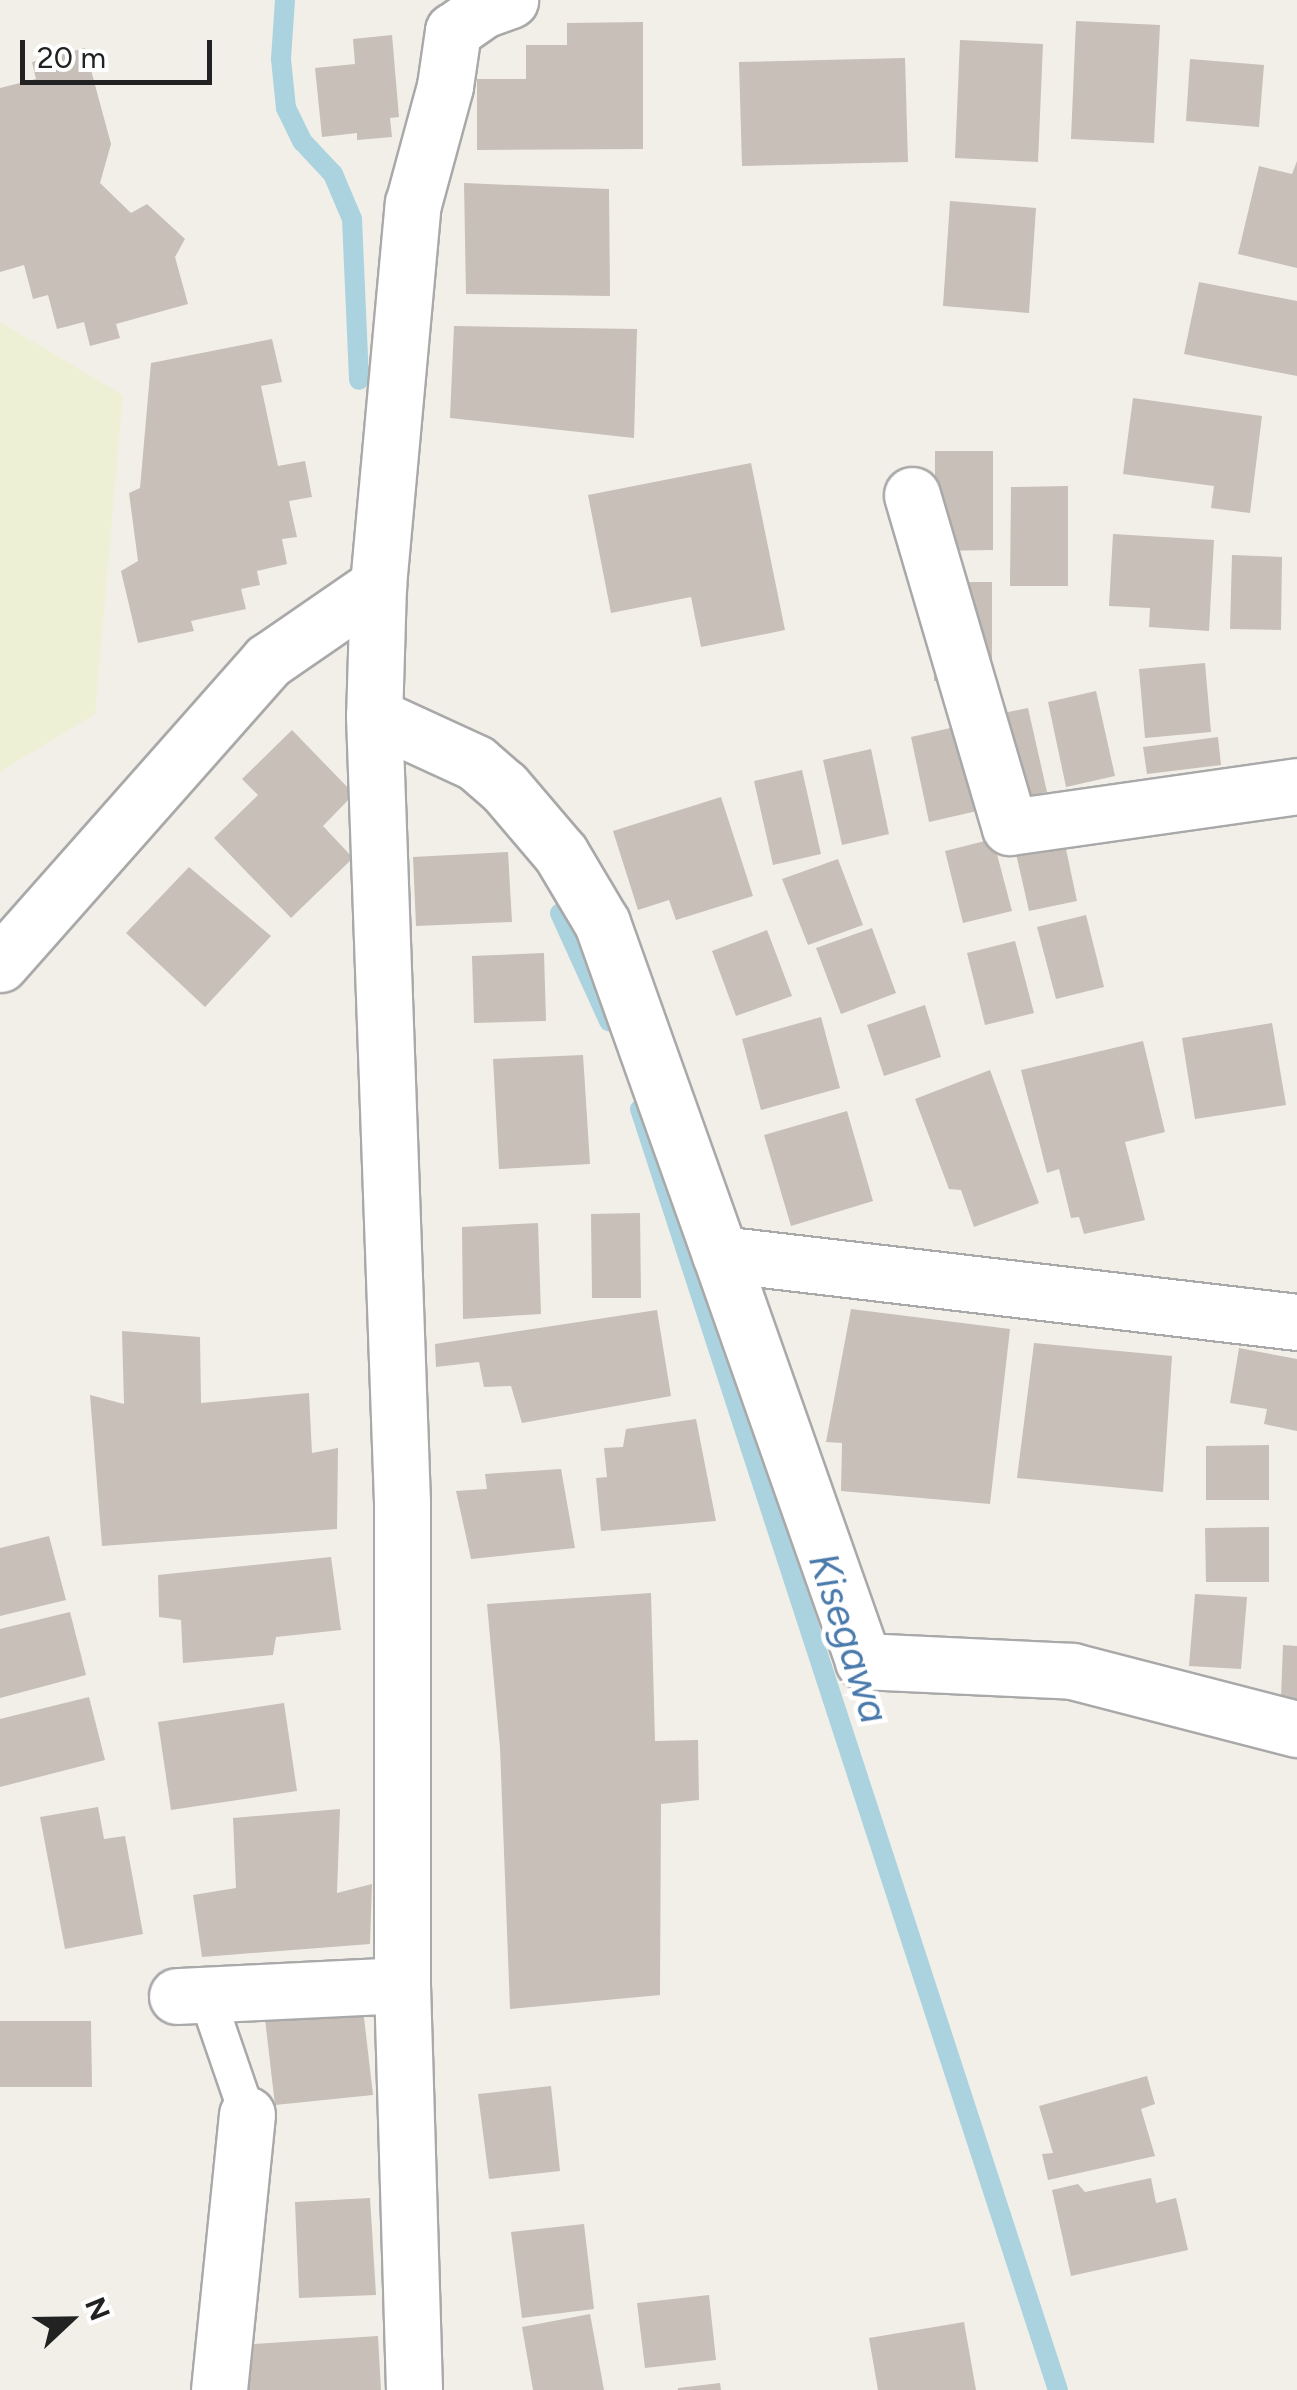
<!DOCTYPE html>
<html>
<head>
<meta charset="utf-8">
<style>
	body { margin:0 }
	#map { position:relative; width:1297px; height:2390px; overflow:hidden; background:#f2efe9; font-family:Figtree,sans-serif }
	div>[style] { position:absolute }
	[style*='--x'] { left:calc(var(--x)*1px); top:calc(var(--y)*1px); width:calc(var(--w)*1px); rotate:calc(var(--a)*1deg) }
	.farmland>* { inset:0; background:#eef0d5 }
	.stream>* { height:20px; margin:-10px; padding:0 10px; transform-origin:10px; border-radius:10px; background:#aad3df }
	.building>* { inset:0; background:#c7bfb8 }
	.roads { filter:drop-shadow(2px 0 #a9a9a9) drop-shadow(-2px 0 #a9a9a9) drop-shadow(0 2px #a9a9a9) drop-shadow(0 -2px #a9a9a9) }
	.service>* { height:35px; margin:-17.5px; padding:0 17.5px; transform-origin:17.5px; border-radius:17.5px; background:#fff }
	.minor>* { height:55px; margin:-27.5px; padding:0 27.5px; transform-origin:27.5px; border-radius:27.5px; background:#fff }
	span { translate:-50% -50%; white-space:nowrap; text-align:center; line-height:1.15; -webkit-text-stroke:9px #fff; paint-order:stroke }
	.water-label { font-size:40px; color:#4a7aab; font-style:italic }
	.north { position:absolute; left:20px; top:2270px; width:100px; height:100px; -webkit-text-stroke:8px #fff; paint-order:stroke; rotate:68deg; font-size:28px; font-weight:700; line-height:40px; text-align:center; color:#222 }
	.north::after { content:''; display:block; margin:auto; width:35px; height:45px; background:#222; clip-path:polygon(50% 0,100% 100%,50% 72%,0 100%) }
	.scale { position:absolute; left:20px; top:40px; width:192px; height:45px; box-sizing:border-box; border:5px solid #222; border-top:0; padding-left:12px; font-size:30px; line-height:35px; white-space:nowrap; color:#222; -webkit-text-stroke:8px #fff; paint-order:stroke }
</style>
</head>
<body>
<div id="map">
	<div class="farmland">
		<div style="clip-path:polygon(0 322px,123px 395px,95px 714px,0 772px)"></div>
	</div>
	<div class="stream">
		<div style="--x:285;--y:0;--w:59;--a:93.9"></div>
		<div style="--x:281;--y:59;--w:49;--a:84.2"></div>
		<div style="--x:286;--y:108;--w:37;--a:64"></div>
		<div style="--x:302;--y:141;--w:45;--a:46.8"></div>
		<div style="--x:333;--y:174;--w:49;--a:67.1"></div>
		<div style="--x:352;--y:219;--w:161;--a:87.5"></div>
		<div style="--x:560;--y:913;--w:119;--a:65.6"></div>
		<div style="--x:640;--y:1109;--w:1347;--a:71.93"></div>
	</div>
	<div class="building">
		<div style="clip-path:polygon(1076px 21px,1160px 25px,1154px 143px,1071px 139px)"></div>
		<div style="clip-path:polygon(643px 22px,643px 149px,477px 150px,477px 79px,526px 79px,526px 45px,567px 45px,567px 23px)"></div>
		<div style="clip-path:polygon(392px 35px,399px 117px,390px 118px,392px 137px,357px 140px,357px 133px,322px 137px,315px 68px,355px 64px,353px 39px)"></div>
		<div style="clip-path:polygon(960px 40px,1043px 44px,1038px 162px,955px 158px)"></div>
		<div style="clip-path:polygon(85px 48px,111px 144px,100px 183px,131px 213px,147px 204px,185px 239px,175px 257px,188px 304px,116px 324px,120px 338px,90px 346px,84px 322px,57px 329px,48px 295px,33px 299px,24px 265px,0 272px,0 88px,36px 79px,32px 62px)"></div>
		<div style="clip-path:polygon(905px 58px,908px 162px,742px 166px,739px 62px)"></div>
		<div style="clip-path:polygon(1190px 59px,1264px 65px,1259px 127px,1186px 121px)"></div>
		<div style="clip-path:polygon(1297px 161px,1297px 268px,1238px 254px,1259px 166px,1292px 174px)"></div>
		<div style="clip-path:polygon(464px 183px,609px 189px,610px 296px,466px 294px)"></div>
		<div style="clip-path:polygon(950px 201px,1036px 208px,1029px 313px,943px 306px)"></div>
		<div style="clip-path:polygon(1199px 282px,1297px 301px,1297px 376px,1184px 354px)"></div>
		<div style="clip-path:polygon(454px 326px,637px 329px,634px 438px,450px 418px)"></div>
		<div style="clip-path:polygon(272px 339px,282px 382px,261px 386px,278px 466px,305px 461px,312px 497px,289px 501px,297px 537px,282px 539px,287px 564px,257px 571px,260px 585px,241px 589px,246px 609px,191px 621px,194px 631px,138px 643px,121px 571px,138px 561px,129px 493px,140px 488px,151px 363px)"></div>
		<div style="clip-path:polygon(1133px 398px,1262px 416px,1250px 513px,1211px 508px,1214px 486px,1123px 474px)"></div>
		<div style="clip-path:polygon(935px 451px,993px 451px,993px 550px,935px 551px)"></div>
		<div style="clip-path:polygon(751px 463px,785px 630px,701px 647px,691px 597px,611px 613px,588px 495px)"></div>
		<div style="clip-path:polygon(1068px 486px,1068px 586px,1010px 586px,1011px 487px)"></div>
		<div style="clip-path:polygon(1113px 534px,1214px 540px,1209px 631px,1149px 627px,1150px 608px,1109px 606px)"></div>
		<div style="clip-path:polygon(1232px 555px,1282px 557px,1281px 630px,1230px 629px)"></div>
		<div style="clip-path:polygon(934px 582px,992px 582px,992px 682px,934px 681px)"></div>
		<div style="clip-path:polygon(1205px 663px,1211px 732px,1145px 738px,1139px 669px)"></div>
		<div style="clip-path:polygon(1096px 691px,1115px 776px,1066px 787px,1048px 702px)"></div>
		<div style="clip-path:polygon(1028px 708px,1047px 792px,998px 802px,979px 718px)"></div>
		<div style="clip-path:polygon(959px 726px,977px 811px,929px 822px,911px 737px)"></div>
		<div style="clip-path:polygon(292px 730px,354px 794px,323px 826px,353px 858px,291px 918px,214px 838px,258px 795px,242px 779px)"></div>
		<div style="clip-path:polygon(1218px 737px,1221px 765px,1147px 774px,1143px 747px)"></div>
		<div style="clip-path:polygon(871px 749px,889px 834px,842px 845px,823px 760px)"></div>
		<div style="clip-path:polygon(802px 770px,821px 854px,773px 865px,754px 781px)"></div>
		<div style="clip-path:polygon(721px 797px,753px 896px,676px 920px,669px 900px,638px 910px,613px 831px)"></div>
		<div style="clip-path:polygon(1059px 816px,1077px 901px,1029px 911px,1010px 827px)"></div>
		<div style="clip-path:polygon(993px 839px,1012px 911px,963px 923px,945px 851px)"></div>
		<div style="clip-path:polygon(508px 852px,512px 922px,416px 926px,413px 857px)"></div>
		<div style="clip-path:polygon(838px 859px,863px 925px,808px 945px,782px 879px)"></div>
		<div style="clip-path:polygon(189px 867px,271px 936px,205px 1007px,126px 933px)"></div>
		<div style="clip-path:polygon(1086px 915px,1104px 987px,1056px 999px,1037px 927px)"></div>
		<div style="clip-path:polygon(872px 928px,896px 993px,841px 1014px,816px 948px)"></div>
		<div style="clip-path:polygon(767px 930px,792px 996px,736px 1016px,712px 951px)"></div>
		<div style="clip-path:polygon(1015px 941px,1034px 1013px,985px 1025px,967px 953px)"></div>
		<div style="clip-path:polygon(544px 953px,546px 1021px,474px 1023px,472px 956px)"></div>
		<div style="clip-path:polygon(925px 1005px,941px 1057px,884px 1076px,867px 1025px)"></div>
		<div style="clip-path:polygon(821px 1017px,840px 1088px,761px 1110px,742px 1039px)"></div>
		<div style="clip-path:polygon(1272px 1023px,1286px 1105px,1195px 1119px,1182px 1038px)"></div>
		<div style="clip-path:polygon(1143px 1041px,1165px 1132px,1125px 1142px,1145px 1220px,1084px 1234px,1079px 1217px,1071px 1218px,1059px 1169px,1047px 1173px,1021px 1070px)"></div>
		<div style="clip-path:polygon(583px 1055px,590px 1164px,499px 1169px,493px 1059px)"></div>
		<div style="clip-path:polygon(990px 1070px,1039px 1203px,974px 1227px,961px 1190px,949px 1189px,915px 1099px)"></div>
		<div style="clip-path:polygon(847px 1111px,873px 1201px,791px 1226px,764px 1135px)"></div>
		<div style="clip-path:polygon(640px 1213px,641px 1298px,592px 1298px,591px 1214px)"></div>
		<div style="clip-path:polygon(538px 1223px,541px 1314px,463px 1319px,462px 1227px)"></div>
		<div style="clip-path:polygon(851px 1309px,1010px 1329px,990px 1504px,841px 1491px,842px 1443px,826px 1442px)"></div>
		<div style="clip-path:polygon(657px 1310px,671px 1396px,522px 1423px,511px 1386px,484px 1387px,479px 1362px,436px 1367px,435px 1344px)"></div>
		<div style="clip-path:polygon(122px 1331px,200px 1337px,201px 1403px,309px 1393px,312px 1453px,338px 1448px,337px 1529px,102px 1546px,90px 1395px,124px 1404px)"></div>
		<div style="clip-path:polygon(1034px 1343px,1172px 1356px,1163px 1492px,1017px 1478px)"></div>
		<div style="clip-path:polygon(1239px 1348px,1297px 1359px,1297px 1431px,1264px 1424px,1267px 1409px,1230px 1403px)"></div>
		<div style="clip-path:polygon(696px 1419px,716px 1521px,601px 1531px,596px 1478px,607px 1477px,604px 1448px,623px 1447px,626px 1429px)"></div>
		<div style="clip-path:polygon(1269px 1445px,1269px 1500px,1206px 1500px,1206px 1446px)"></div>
		<div style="clip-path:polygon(561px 1469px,575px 1548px,471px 1559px,456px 1491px,487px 1489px,485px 1474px)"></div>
		<div style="clip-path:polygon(1269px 1527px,1269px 1582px,1206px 1582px,1205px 1528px)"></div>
		<div style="clip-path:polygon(49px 1536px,66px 1600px,0 1616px,0 1548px)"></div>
		<div style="clip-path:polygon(331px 1557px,341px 1630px,276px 1637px,273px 1655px,183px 1663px,181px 1620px,159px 1617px,158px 1575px)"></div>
		<div style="clip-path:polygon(651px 1593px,655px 1741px,698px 1740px,699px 1800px,661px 1804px,660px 1995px,510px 2009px,500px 1748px,487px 1604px)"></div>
		<div style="clip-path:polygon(1195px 1594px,1247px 1597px,1241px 1669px,1189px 1666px)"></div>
		<div style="clip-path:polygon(70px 1612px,86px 1675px,0 1698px,0 1629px)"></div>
		<div style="clip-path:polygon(1283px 1645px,1297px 1646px,1297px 1700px,1281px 1698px)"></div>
		<div style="clip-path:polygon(89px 1697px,105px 1760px,0 1787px,0 1719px)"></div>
		<div style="clip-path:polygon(284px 1703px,297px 1791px,171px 1810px,158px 1722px)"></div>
		<div style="clip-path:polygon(98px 1807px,104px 1839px,125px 1836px,143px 1934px,65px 1949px,40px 1817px)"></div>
		<div style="clip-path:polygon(340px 1809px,337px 1893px,372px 1884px,370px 1944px,202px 1957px,193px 1895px,236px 1888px,233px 1818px)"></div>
		<div style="clip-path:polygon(363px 2009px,373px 2095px,275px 2105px,265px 2019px)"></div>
		<div style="clip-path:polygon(0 2021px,91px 2021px,92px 2087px,0 2087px)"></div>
		<div style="clip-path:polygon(1147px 2076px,1155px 2104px,1141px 2109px,1155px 2156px,1048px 2180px,1042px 2154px,1053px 2153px,1039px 2106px)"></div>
		<div style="clip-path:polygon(551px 2086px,560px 2171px,489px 2179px,478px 2094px)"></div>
		<div style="clip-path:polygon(1151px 2178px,1156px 2203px,1176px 2198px,1188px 2250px,1071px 2276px,1052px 2190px,1078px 2184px,1085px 2192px)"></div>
		<div style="clip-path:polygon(370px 2198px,376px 2295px,299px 2298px,295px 2202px)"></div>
		<div style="clip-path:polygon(584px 2224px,594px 2309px,522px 2318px,511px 2232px)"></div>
		<div style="clip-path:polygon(709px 2295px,716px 2360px,645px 2368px,637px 2303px)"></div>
		<div style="clip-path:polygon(590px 2314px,604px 2390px,533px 2390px,522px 2327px)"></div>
		<div style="clip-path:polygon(964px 2322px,976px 2390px,878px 2390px,869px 2338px)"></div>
		<div style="clip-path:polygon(378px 2336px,381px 2390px,241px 2390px,238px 2345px)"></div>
		<div style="clip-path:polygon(720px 2383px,721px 2390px,678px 2390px,678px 2388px)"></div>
	</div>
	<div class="roads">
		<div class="service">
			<div style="--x:206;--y:1995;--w:126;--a:71"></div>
		</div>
		<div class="minor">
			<div style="--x:912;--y:495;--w:346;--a:73.6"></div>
			<div style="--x:1010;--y:827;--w:290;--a:-8.1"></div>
			<div style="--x:378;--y:585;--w:131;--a:91.7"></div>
			<div style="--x:374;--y:716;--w:786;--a:87.96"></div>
			<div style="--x:402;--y:1502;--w:483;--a:90"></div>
			<div style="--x:402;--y:1985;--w:405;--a:88.3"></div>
			<div style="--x:374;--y:716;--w:112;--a:24.7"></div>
			<div style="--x:476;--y:763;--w:37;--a:41"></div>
			<div style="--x:504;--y:787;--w:88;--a:49.6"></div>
			<div style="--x:561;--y:854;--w:80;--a:59.3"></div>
			<div style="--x:602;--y:923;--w:351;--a:70.4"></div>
			<div style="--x:720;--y:1254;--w:581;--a:6.72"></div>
			<div style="--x:0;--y:964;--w:405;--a:-48.5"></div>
			<div style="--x:268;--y:661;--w:134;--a:-34.6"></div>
			<div style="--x:378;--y:585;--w:383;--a:-84.8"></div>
			<div style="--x:413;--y:204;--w:122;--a:-74.8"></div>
			<div style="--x:445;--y:86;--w:56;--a:-81.7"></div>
			<div style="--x:453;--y:31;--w:37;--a:-35"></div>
			<div style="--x:483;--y:10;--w:29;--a:-20"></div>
			<div style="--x:720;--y:1254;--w:431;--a:70.6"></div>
			<div style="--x:863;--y:1661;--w:209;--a:2.7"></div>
			<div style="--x:1072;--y:1671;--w:232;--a:14.5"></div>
			<div style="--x:177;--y:1996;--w:225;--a:-2.8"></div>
			<div style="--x:219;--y:2390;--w:277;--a:-84.2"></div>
		</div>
	</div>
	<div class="water-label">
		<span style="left:849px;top:1638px;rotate:72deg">Kisegawa</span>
	</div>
	<div class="north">N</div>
	<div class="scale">20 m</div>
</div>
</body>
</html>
